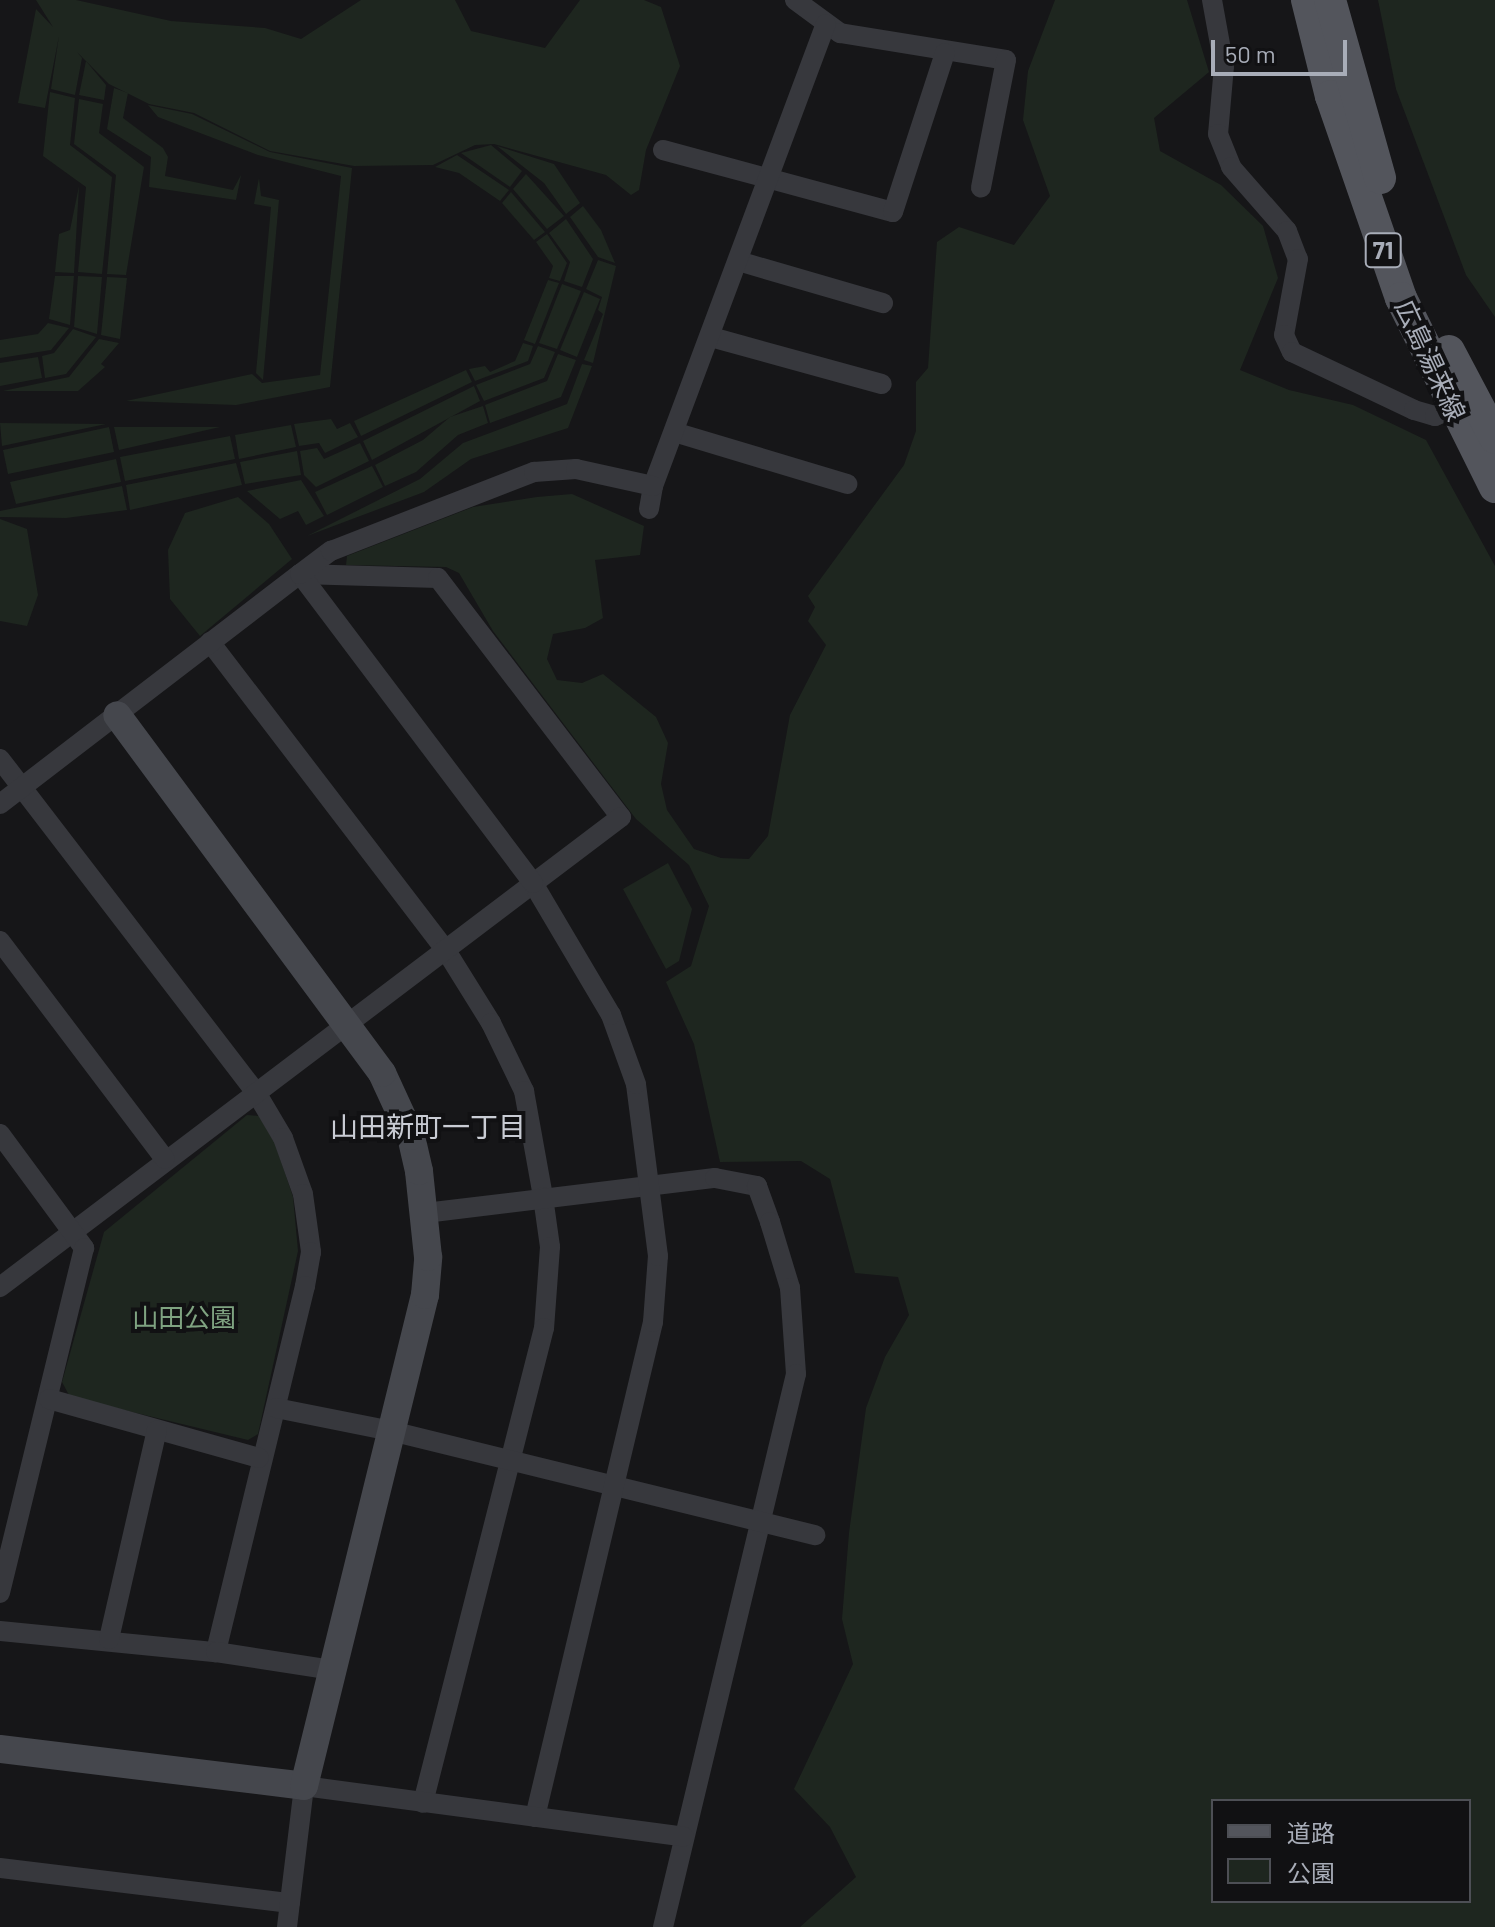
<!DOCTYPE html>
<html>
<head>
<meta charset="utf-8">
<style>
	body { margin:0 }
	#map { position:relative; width:1495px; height:1927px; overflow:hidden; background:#161618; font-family:Barlow,"Noto Sans JP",sans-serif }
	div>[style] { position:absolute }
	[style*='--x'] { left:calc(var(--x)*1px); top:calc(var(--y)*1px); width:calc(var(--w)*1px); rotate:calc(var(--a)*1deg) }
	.green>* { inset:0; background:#1e261f }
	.street>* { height:20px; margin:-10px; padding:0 10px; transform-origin:10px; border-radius:10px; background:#37383d }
	.secondary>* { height:28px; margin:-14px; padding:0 14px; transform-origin:14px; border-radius:14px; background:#45474d }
	.primary>* { height:32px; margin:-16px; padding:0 16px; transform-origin:16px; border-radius:16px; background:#53555c }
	span { translate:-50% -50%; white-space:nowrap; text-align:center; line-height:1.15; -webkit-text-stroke:8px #111113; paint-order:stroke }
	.shield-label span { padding:2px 6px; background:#111113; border:2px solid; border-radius:6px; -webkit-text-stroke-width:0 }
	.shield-label { font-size:24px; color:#a8adb8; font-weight:700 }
	.street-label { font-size:26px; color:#a8adb8 }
	.park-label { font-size:26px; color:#7fa381 }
	.neighbourhood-label { font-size:28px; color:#c9ccd4 }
	.legend { position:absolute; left:1211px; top:1799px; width:260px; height:104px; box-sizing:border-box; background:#111113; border:2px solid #4d4f55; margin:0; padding:10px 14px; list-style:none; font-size:24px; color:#a8adb8 }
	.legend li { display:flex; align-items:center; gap:16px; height:40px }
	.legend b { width:40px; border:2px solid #4d4f55 }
	.scale { position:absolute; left:1211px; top:40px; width:136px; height:36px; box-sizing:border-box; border:4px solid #a8adb8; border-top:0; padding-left:10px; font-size:24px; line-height:28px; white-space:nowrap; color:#a8adb8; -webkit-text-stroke:6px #111113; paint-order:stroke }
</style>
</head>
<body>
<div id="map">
	<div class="green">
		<div style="clip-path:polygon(36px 0,76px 0,171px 21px,265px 28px,301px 39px,361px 0,455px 0,471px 31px,545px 48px,580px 0,644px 0,661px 7px,680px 66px,646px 150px,639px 190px,631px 195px,606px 175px,494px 144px,475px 145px,433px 165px,354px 166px,270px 151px,194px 113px,149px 104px,109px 84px,77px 52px,82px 58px,75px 95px,51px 89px,59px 36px,45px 108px,18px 103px,36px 9px,53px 27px)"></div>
		<div style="clip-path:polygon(evenodd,1055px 0,1187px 0,1209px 72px,1154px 118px,1160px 151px,1221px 185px,1263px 226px,1278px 278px,1240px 370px,1289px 390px,1353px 405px,1426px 440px,1495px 566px,1495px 1927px,800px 1927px,856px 1877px,830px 1827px,794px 1789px,853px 1664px,842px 1619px,849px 1533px,866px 1408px,885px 1357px,909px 1315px,898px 1277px,855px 1273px,830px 1179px,801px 1161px,720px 1162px,694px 1044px,666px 982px,691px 966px,709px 906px,689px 865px,636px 819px,493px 631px,459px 573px,446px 567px,346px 565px,347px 556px,473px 507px,537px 497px,572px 494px,644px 526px,640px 555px,595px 560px,603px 618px,585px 628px,553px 634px,547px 659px,557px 680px,582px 683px,603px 674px,656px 717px,668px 743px,661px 784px,667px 810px,694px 849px,721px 858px,749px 859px,768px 836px,790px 715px,826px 645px,808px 621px,815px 607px,808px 596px,904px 465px,916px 431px,916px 382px,928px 368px,937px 242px,959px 227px,1014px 245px,1050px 196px,1023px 120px,1028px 71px,1055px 0,1213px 1801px,1469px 1801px,1469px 1901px,1213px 1901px,1213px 1801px)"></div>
		<div style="clip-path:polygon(1378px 0,1495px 0,1495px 317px,1466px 275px,1396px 89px)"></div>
		<div style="clip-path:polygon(86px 61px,106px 85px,104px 100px,79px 95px)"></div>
		<div style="clip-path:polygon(114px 88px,128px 93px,123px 118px,163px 148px,168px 157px,165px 176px,233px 190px,241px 175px,236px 200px,149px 187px,151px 157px,107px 129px)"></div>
		<div style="clip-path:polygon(50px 92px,75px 98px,70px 145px,112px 177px,102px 274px,78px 272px,86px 187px,43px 156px)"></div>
		<div style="clip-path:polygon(79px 99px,103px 104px,99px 133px,144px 167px,126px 275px,107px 274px,116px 175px,74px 144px)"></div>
		<div style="clip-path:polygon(148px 105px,192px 114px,270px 152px,352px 168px,330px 387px,236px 405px,126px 401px,252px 374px,262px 383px,320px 375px,341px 176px,258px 155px,158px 117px)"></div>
		<div style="clip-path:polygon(491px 145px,522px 171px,510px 187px,461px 153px)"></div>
		<div style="clip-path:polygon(497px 146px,554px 164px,580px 203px,566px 214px,544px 183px)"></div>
		<div style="clip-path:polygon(457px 155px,509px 190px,500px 201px,459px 173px,435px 167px)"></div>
		<div style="clip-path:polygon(526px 174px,564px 216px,547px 229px,513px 189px)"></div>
		<div style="clip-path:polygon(259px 178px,261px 196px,279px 200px,263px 380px,256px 373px,271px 207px,254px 204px)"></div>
		<div style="clip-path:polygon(79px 186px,74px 273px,55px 272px,59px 234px,70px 230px)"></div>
		<div style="clip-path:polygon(511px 192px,545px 232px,534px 240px,502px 203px)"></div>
		<div style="clip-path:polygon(583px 206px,601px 230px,615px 263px,598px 257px,570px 217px)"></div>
		<div style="clip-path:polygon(566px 219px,593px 259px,582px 287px,564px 281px,570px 262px,549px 233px)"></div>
		<div style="clip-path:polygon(547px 234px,567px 263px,560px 281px,549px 278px,553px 266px,536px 242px)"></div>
		<div style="clip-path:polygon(598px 260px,616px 266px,593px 363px,584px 360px,603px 314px,598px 310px,602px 297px,586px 289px)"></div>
		<div style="clip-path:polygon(55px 276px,74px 276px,70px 325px,49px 319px)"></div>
		<div style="clip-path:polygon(78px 276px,102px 277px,97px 334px,74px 327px)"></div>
		<div style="clip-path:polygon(107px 277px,127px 278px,120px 339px,101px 335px)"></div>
		<div style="clip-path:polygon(548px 280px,559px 283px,535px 344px,524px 340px)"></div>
		<div style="clip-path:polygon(562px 284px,581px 291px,557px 349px,539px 343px)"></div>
		<div style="clip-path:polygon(584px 292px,600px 299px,577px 357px,560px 350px)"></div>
		<div style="clip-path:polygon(48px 323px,69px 328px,51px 350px,0 358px,0 340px,38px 334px)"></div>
		<div style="clip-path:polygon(73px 329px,96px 337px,66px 374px,45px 378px,42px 356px,54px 353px)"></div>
		<div style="clip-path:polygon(99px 339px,119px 343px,101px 364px,105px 367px,78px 391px,3px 391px,69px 377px)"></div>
		<div style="clip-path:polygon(523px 343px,533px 346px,528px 361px,475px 381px,469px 369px,485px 366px,490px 372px,515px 361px)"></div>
		<div style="clip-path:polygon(538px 346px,555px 352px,544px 378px,484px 401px,476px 385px,530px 364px)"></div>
		<div style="clip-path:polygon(558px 354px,576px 360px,561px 397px,490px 423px,485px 405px,547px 381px)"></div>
		<div style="clip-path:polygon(38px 357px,42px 378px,0 386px,0 363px)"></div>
		<div style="clip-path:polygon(582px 364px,592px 366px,568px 428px,471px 459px,424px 492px,307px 536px,420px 479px,463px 443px,567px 404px)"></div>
		<div style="clip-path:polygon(466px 370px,472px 382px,361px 436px,354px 421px)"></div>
		<div style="clip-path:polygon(474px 386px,480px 401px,372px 460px,363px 441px)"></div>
		<div style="clip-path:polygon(483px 406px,488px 423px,458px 435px,416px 472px,385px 486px,375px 465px,423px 440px,450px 417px)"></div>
		<div style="clip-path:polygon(331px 419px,337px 429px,350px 423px,358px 437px,325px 453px,319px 443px,299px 446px,294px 424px)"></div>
		<div style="clip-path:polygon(0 423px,106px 424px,2px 446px)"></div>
		<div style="clip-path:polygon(291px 425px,296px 447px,239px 459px,235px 435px)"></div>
		<div style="clip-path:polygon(109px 427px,114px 452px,8px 474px,3px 450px)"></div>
		<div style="clip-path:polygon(114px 427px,220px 427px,119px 450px)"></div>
		<div style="clip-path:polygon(230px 436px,235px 459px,125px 481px,120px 457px)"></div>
		<div style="clip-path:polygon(360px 443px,369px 461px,316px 487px,304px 475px,300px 451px,317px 448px,324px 459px)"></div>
		<div style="clip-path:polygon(297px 451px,301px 475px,245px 484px,240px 462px)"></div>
		<div style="clip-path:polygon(116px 459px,121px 482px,16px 504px,10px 482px)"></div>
		<div style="clip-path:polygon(236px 463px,242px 485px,130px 510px,126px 485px)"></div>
		<div style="clip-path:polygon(372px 466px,383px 487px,327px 515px,315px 492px)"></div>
		<div style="clip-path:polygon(301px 480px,324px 516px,306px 525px,298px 511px,280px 519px,247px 491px)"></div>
		<div style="clip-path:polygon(122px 486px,127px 510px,66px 518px,0 517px,0 511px)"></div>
		<div style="clip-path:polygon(238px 497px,269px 524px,292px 559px,200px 636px,170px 599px,168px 550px,185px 513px)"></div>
		<div style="clip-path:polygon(0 519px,27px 529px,38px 595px,27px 626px,0 621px)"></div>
		<div style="clip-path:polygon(668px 863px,692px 909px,679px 961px,666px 969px,623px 889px)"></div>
		<div style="clip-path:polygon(247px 1115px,259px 1116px,275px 1143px,293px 1197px,298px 1251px,258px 1434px,248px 1440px,70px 1397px,62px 1382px,104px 1232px)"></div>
	</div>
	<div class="street">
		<div style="--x:795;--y:0;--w:56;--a:36.3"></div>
		<div style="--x:840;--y:33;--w:168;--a:9.2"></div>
		<div style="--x:1006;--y:60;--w:130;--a:101.1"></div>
		<div style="--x:1212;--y:0;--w:67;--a:79.7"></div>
		<div style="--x:1224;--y:66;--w:68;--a:95"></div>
		<div style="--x:1218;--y:134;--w:35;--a:68"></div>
		<div style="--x:1231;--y:167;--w:85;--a:48.8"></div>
		<div style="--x:1287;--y:231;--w:30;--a:69"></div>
		<div style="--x:1298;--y:259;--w:77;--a:100.4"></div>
		<div style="--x:1284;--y:335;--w:19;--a:65"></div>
		<div style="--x:1292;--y:352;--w:135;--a:25.4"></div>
		<div style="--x:1414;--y:410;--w:22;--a:16"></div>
		<div style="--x:1435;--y:416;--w:30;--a:-23"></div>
		<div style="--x:663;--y:150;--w:238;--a:15.1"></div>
		<div style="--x:893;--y:212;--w:167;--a:-71.9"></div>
		<div style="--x:738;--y:261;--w:151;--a:16.2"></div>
		<div style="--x:711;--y:337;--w:177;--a:15.4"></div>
		<div style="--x:674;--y:432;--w:181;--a:16.7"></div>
		<div style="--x:649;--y:509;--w:23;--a:-80"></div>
		<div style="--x:653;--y:486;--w:493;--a:-69.5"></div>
		<div style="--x:210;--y:642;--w:387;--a:52.6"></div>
		<div style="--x:445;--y:949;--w:87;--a:58.1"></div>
		<div style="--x:491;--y:1023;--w:76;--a:64.1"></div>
		<div style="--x:524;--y:1091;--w:108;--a:79.8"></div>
		<div style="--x:543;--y:1197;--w:50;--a:82"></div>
		<div style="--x:550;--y:1247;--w:81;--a:94.2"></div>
		<div style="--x:544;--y:1328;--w:490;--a:104.3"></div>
		<div style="--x:0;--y:759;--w:422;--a:52.5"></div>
		<div style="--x:257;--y:1094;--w:51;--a:59.4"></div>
		<div style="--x:283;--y:1138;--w:59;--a:70.3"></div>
		<div style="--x:303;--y:1194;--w:59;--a:82.1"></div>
		<div style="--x:311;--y:1252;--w:35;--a:100"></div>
		<div style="--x:305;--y:1286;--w:377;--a:103.7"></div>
		<div style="--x:0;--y:804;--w:378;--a:-37.5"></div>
		<div style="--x:300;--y:574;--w:138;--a:1.7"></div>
		<div style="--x:438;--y:578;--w:301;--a:52.6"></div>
		<div style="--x:621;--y:817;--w:779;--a:142.88"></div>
		<div style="--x:0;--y:941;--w:273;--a:52.9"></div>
		<div style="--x:0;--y:1134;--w:142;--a:53.6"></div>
		<div style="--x:84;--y:1248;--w:355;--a:103.7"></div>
		<div style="--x:425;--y:1213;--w:292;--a:-6.9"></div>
		<div style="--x:715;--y:1178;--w:43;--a:10.8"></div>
		<div style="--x:757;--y:1186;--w:38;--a:70"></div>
		<div style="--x:770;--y:1222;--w:69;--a:73.1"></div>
		<div style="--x:790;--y:1288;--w:86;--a:86"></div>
		<div style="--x:796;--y:1374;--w:569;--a:103.52"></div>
		<div style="--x:49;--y:1399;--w:218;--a:15.7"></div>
		<div style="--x:276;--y:1408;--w:117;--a:11.3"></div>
		<div style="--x:391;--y:1431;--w:437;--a:13.8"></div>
		<div style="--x:0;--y:1631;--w:217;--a:5.6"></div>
		<div style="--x:216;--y:1652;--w:117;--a:8.8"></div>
		<div style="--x:109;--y:1639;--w:214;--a:-77.1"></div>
		<div style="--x:535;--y:1817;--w:509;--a:-76.59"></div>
		<div style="--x:653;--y:1322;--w:66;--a:-85.7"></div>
		<div style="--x:658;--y:1256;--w:173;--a:-97.3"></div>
		<div style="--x:636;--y:1084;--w:73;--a:-109.9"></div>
		<div style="--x:611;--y:1015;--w:153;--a:-120.6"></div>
		<div style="--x:533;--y:883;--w:387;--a:-127"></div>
		<div style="--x:300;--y:574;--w:39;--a:-37"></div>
		<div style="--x:331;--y:551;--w:218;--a:-21.3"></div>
		<div style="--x:534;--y:472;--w:42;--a:-4.1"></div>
		<div style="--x:576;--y:469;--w:79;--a:12.4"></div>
		<div style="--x:0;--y:1868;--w:292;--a:6.9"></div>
		<div style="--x:287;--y:1927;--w:142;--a:-83.1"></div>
		<div style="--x:304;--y:1786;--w:383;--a:7.6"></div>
	</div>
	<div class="secondary">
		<div style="--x:0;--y:1749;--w:306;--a:6.9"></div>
		<div style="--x:304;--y:1786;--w:506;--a:-76.16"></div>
		<div style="--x:425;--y:1295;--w:38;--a:-85"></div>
		<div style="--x:428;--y:1257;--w:86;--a:-96"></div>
		<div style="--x:419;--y:1171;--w:36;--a:-103"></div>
		<div style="--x:411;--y:1136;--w:69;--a:-114.7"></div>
		<div style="--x:382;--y:1073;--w:445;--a:-126.5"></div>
	</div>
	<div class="primary">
		<div style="--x:1307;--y:0;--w:99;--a:76"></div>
		<div style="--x:1331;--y:96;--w:214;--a:70.9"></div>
		<div style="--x:1401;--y:298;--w:211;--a:63.6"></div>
		<div style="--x:1330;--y:0;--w:185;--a:74.3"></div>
		<div style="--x:1449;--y:351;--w:98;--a:62.1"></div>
	</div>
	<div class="shield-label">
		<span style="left:1383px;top:250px">71</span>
	</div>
	<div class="street-label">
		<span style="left:1431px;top:360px;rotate:65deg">広島湯来線</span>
	</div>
	<div class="park-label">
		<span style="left:184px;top:1317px">山田公園</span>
	</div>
	<div class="neighbourhood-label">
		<span style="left:428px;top:1126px">山田新町一丁目</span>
	</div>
	<ul class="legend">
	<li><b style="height:10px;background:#53555c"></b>道路</li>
	<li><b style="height:22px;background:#1e261f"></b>公園</li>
	</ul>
	<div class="scale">50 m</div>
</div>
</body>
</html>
